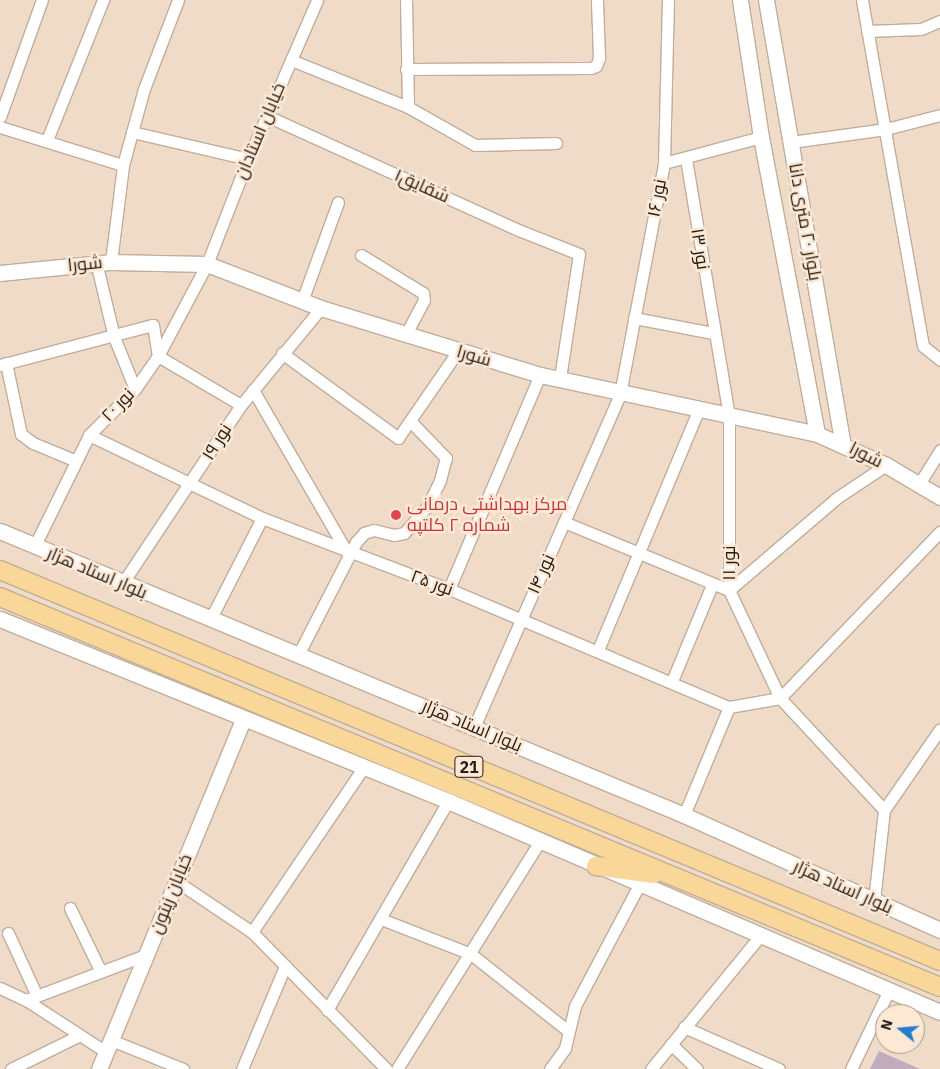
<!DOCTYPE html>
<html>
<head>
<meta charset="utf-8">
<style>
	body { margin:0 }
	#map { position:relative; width:940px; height:1069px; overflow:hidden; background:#efdbc8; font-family:"IBM Plex Sans",Cairo,sans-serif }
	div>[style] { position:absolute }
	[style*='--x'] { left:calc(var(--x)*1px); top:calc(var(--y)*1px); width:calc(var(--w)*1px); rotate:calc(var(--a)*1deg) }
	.building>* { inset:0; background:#c1acbe }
	.roads { filter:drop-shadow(1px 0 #c0ad9a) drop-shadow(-1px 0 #c0ad9a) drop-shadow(0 1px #c0ad9a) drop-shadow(0 -1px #c0ad9a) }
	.street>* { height:11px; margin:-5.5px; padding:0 5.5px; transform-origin:5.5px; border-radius:5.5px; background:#fff }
	.secondary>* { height:15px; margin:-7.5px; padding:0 7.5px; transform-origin:7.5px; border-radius:7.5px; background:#fff }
	.primary>* { height:18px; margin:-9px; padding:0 9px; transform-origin:9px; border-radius:9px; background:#f9d798 }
	.dots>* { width:14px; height:14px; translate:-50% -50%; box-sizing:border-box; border:2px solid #fde8d5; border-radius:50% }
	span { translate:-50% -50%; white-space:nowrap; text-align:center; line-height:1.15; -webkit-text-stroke:5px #fde8d5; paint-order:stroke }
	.shield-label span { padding:1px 4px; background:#fde8d5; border:1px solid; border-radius:4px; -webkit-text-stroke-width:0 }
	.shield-label { font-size:16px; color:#251e16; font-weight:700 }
	.street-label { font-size:18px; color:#251e16 }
	.health-label { font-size:18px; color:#be3a42 }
	.left { translate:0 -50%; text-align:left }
	.north { position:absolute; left:875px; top:1004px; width:50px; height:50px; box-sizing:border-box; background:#fde8d5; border:1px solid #a79789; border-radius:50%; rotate:287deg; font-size:14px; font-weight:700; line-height:20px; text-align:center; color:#251e16 }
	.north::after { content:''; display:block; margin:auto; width:18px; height:22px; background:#247dca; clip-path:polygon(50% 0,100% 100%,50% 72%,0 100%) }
</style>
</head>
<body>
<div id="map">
	<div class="building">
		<div style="clip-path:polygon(879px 1051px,920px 1069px,870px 1069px)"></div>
	</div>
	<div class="roads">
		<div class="street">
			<div style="--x:406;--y:0;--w:107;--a:88.9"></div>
			<div style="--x:862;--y:0;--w:351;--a:80"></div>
			<div style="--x:923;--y:346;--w:22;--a:39"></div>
			<div style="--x:867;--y:31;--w:54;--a:-2.1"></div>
			<div style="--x:921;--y:29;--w:21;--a:-23"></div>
			<div style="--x:291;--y:60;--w:126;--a:21.9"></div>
			<div style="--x:408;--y:107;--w:77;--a:29.6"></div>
			<div style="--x:475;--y:145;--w:81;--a:-1.4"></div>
			<div style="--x:406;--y:69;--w:185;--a:-0.3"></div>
			<div style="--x:591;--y:68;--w:5;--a:-22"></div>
			<div style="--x:596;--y:66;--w:9;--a:-69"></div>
			<div style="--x:599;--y:58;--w:58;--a:-92"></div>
			<div style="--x:267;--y:116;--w:279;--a:24.4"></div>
			<div style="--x:521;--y:231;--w:62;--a:21.6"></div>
			<div style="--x:579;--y:254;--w:125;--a:98.7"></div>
			<div style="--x:0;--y:117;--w:124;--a:-70.3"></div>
			<div style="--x:0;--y:127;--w:129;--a:17.2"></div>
			<div style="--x:132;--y:132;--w:119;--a:13.1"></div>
			<div style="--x:47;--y:140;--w:151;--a:-68.2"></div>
			<div style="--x:791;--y:142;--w:96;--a:-7.8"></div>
			<div style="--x:886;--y:129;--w:56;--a:-14.5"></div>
			<div style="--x:686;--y:159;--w:261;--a:80.5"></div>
			<div style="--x:729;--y:416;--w:174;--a:90"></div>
			<div style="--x:729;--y:590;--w:119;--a:64.7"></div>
			<div style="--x:780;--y:698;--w:153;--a:47.1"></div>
			<div style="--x:884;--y:810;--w:92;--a:96.3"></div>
			<div style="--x:664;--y:163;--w:100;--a:-15"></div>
			<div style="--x:361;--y:255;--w:73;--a:31.5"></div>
			<div style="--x:423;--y:293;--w:7;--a:82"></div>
			<div style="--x:424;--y:300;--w:40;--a:118"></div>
			<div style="--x:96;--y:262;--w:77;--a:76.5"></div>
			<div style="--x:114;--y:337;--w:56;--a:68"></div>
			<div style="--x:111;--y:262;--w:98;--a:-82.9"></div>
			<div style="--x:123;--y:165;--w:79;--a:-74.6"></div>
			<div style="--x:144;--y:89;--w:95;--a:-69.1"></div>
			<div style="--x:302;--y:301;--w:105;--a:-70"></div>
			<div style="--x:634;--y:318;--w:80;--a:10.8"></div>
			<div style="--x:282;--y:353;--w:144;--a:36.2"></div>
			<div style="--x:398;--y:438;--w:106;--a:-55.4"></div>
			<div style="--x:6;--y:363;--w:73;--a:78.1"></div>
			<div style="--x:21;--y:434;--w:15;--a:37"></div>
			<div style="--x:33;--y:443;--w:44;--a:22.5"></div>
			<div style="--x:0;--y:365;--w:158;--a:-14.7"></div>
			<div style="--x:153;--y:325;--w:31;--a:81"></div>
			<div style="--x:158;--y:356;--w:96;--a:30.6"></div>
			<div style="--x:253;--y:390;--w:190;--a:59.9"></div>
			<div style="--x:89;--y:435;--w:192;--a:25.6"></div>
			<div style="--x:262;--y:518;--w:200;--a:20.8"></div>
			<div style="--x:449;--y:589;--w:304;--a:22.9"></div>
			<div style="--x:729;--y:707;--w:52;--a:-10"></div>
			<div style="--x:919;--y:484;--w:40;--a:-58"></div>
			<div style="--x:564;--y:522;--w:178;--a:22.4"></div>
			<div style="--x:729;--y:590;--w:143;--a:-40.5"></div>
			<div style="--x:838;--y:497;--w:58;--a:-33.7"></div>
			<div style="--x:34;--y:547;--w:125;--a:-63.8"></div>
			<div style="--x:89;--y:435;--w:65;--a:-45"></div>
			<div style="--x:135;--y:389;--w:40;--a:-55.1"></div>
			<div style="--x:158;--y:356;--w:104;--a:-62"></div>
			<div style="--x:207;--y:264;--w:113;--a:-68.7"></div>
			<div style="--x:248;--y:159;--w:173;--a:-66.5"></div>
			<div style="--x:122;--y:584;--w:215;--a:-56.4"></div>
			<div style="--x:241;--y:405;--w:126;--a:-50.5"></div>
			<div style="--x:449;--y:589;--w:233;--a:-67"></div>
			<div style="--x:210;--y:620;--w:114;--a:-63"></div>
			<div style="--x:598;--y:650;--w:259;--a:-67.3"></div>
			<div style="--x:298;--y:655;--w:127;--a:-62.8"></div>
			<div style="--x:356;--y:542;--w:12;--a:-48"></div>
			<div style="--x:364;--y:533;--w:10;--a:-17"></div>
			<div style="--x:374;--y:530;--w:21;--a:14"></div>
			<div style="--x:394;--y:535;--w:10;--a:-11"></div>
			<div style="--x:404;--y:533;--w:35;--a:-49"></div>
			<div style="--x:427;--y:507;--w:30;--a:-64"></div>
			<div style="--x:440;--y:480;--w:23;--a:-75"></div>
			<div style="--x:446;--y:458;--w:50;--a:-134.2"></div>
			<div style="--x:672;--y:681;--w:104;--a:-67.4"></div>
			<div style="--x:780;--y:698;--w:231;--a:-46.1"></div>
			<div style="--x:474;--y:727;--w:364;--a:-66.3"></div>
			<div style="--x:620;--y:394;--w:235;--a:-79.2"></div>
			<div style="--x:664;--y:163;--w:163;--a:-88.6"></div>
			<div style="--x:884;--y:810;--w:98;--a:-55.3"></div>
			<div style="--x:684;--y:815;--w:117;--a:-67.4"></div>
			<div style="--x:176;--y:881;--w:92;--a:33.9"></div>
			<div style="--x:252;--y:932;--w:192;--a:45.6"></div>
			<div style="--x:70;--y:908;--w:71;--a:64.2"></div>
			<div style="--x:381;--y:919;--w:97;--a:21.3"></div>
			<div style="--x:471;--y:954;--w:122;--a:38.4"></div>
			<div style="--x:252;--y:932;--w:198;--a:-55.9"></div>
			<div style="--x:8;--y:933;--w:69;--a:65.3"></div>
			<div style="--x:0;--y:988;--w:29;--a:25"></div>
			<div style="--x:26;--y:1000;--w:95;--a:33"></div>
			<div style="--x:26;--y:1000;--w:128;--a:-20.6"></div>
			<div style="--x:327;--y:1010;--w:241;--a:-59.9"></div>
			<div style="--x:684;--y:1027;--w:104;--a:23.9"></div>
			<div style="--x:111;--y:1040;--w:78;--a:21.9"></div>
			<div style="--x:671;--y:1044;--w:36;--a:44"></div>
			<div style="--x:11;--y:1069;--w:75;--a:-26.2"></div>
			<div style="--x:242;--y:1069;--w:112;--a:-67.3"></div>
			<div style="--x:397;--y:1069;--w:269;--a:-57.9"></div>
			<div style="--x:550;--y:1069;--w:26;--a:-54"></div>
			<div style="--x:565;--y:1048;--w:43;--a:-76.6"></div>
			<div style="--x:575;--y:1006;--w:139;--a:-62.1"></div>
			<div style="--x:651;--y:1069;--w:171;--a:-50.7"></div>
			<div style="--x:851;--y:1069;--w:88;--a:-64.3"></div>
		</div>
		<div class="secondary">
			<div style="--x:740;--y:0;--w:139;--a:81.3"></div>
			<div style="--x:761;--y:137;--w:302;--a:79.3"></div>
			<div style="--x:766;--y:0;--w:451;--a:80.2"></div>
			<div style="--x:0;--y:273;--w:112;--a:-5.7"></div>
			<div style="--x:111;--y:262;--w:96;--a:1.2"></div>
			<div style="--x:207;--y:264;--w:122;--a:21.1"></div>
			<div style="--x:321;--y:308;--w:229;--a:17"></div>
			<div style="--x:540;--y:375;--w:283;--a:12"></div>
			<div style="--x:817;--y:434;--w:76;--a:24.2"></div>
			<div style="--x:886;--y:465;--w:63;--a:30.7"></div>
			<div style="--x:0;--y:531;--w:741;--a:22.55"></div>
			<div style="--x:684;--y:815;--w:281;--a:24.2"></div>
			<div style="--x:0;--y:619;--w:484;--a:22.1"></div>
			<div style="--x:448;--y:801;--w:535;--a:23.21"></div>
			<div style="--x:99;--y:1069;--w:378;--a:-67.6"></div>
		</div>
		<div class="primary">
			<div style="--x:0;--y:570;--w:1018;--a:22.59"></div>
			<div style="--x:0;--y:597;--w:1018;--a:22.53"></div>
			<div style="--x:596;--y:866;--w:58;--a:8"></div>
		</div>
	</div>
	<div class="dots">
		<div style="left:396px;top:515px;background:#e0444e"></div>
	</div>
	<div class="shield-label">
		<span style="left:469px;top:767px">21</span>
	</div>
	<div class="street-label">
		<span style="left:260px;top:131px;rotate:-67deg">خیابان استادان</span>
		<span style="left:422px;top:186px;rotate:24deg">شقایق۱</span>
		<span style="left:657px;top:198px;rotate:-79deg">نور ۱۶</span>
		<span style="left:805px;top:222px;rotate:80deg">بلوار ۲۰ متری دانا</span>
		<span style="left:700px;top:249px;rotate:81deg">نور ۱۳</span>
		<span style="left:85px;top:264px;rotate:-6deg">شورا</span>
		<span style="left:474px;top:356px;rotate:16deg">شورا</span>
		<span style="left:118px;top:405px;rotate:-46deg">نور ۲۰</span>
		<span style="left:217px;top:442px;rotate:-58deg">نور ۱۹</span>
		<span style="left:866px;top:455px;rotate:27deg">شورا</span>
		<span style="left:729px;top:563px;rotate:-90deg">نور ۱۱</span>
		<span style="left:97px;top:573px;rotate:23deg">بلوار استاد هژار</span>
		<span style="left:541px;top:574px;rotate:-66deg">نور ۱۴</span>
		<span style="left:432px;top:583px;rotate:20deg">نور ۲۵</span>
		<span style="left:472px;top:726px;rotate:23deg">بلوار استاد هژار</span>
		<span style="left:843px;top:887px;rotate:24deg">بلوار استاد هژار</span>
		<span style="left:171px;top:894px;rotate:-68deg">خیابان زیتون</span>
	</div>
	<div class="health-label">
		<span class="left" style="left:407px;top:515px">مرکز بهداشتی درمانی<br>شماره ۲ کلتپه</span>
	</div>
	<div class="north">N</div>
</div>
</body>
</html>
